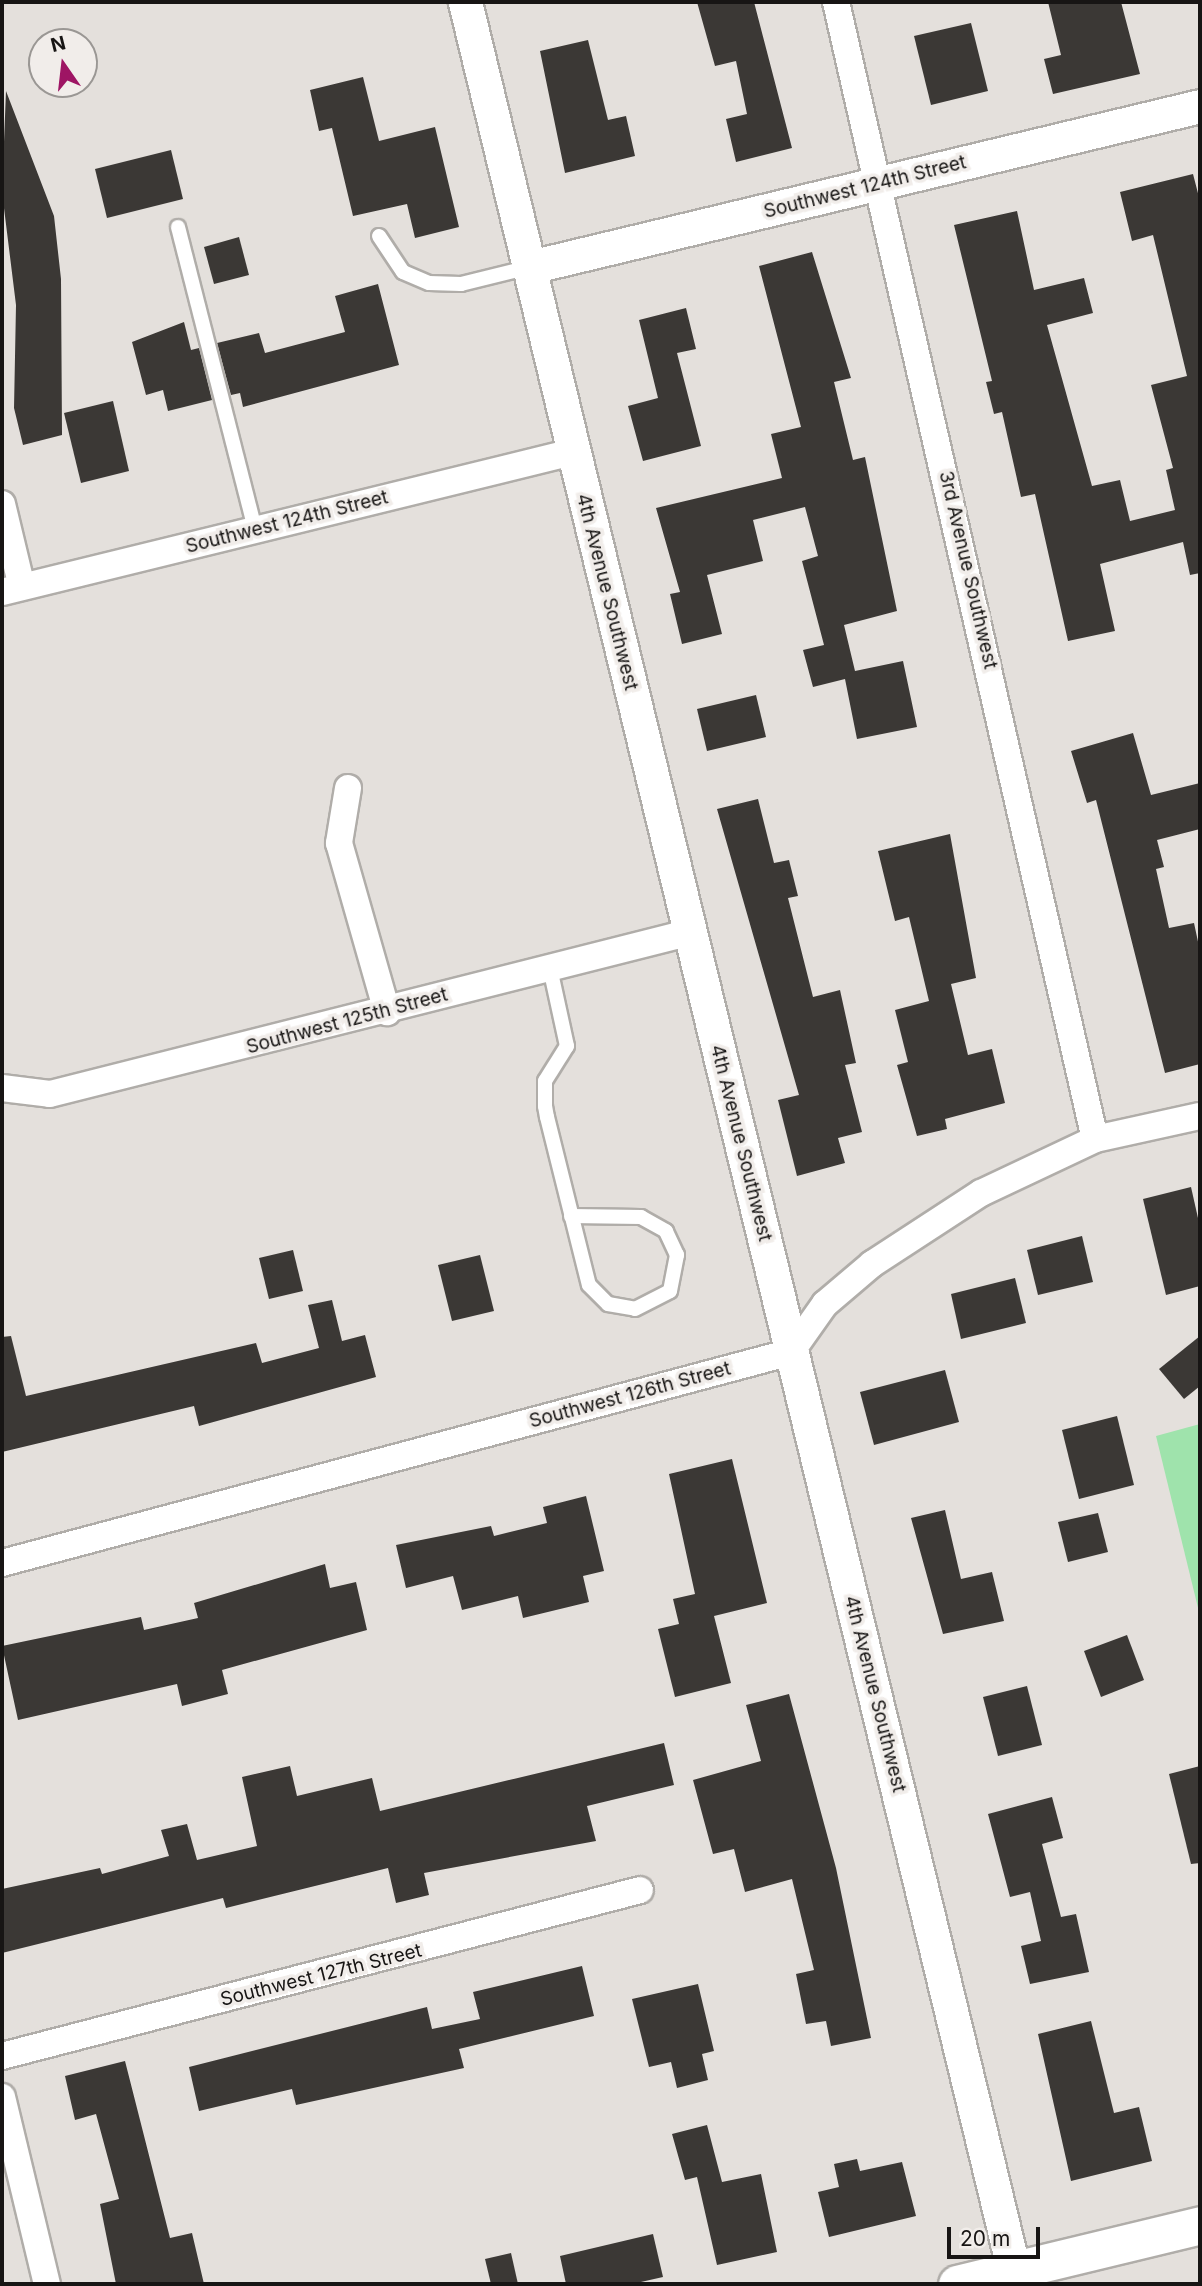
<!DOCTYPE html>
<html>
<head>
<meta charset="utf-8">
<style>
	body { margin:0 }
	#map { position:relative; width:1202px; height:2286px; overflow:hidden; background:#e4e0dc; font-family:Inter,sans-serif }
	div>[style] { position:absolute }
	[style*='--x'] { left:calc(var(--x)*1px); top:calc(var(--y)*1px); width:calc(var(--w)*1px); rotate:calc(var(--a)*1deg) }
	.green>* { inset:0; background:#9fe3ac }
	.building>* { inset:0; background:#3b3835 }
	.roads { filter:drop-shadow(2px 0 #b0ada9) drop-shadow(-2px 0 #b0ada9) drop-shadow(0 2px #b0ada9) drop-shadow(0 -2px #b0ada9) }
	.service>* { height:14px; margin:-7px; padding:0 7px; transform-origin:7px; border-radius:7px; background:#fff }
	.minor>* { height:26px; margin:-13px; padding:0 13px; transform-origin:13px; border-radius:13px; background:#fff }
	.tertiary>* { height:33px; margin:-16.5px; padding:0 16.5px; transform-origin:16.5px; border-radius:16.5px; background:#fff }
	.secondary>* { height:37px; margin:-18.5px; padding:0 18.5px; transform-origin:18.5px; border-radius:18.5px; background:#fff }
	span { translate:-50% -50%; white-space:nowrap; text-align:center; line-height:1.15; -webkit-text-stroke:7px #f1edea; paint-order:stroke }
	.street-label { font-size:19px; color:#171514 }
	.frame { position:absolute; inset:0; border:4px solid #171514; pointer-events:none }
	.north { position:absolute; left:28px; top:28px; width:70px; height:70px; box-sizing:border-box; background:#f1edea; border:2px solid #9a9794; border-radius:50%; rotate:346deg; font-size:19px; font-weight:700; line-height:28px; text-align:center; color:#171514 }
	.north::after { content:''; display:block; margin:auto; width:24px; height:32px; background:#9e1564; clip-path:polygon(50% 0,100% 100%,50% 72%,0 100%) }
	.scale { position:absolute; left:947px; top:2227px; width:93px; height:32px; box-sizing:border-box; border:4px solid #171514; border-top:0; padding-left:9px; font-size:21px; line-height:24px; white-space:nowrap; color:#171514; -webkit-text-stroke:5px #f1edea; paint-order:stroke }
</style>
</head>
<body>
<div id="map">
	<div class="green">
		<div style="clip-path:polygon(1200px 1424px,1200px 1616px,1156px 1436px)"></div>
	</div>
	<div class="building">
		<div style="clip-path:polygon(697px 2px,754px 2px,792px 148px,736px 162px,726px 119px,747px 114px,736px 61px,715px 66px)"></div>
		<div style="clip-path:polygon(1048px 2px,1121px 2px,1140px 74px,1053px 94px,1044px 59px,1061px 55px)"></div>
		<div style="clip-path:polygon(971px 23px,988px 91px,931px 105px,914px 36px)"></div>
		<div style="clip-path:polygon(588px 40px,608px 120px,626px 116px,635px 156px,565px 173px,540px 51px)"></div>
		<div style="clip-path:polygon(363px 77px,379px 141px,435px 127px,459px 227px,415px 238px,407px 204px,353px 216px,332px 128px,319px 131px,310px 90px)"></div>
		<div style="clip-path:polygon(6px 91px,54px 216px,61px 279px,62px 435px,23px 445px,14px 408px,16px 305px,2px 192px)"></div>
		<div style="clip-path:polygon(171px 150px,183px 199px,107px 218px,95px 169px)"></div>
		<div style="clip-path:polygon(1193px 174px,1200px 201px,1200px 573px,1190px 575px,1183px 542px,1100px 564px,1115px 631px,1068px 641px,1035px 494px,1021px 497px,1002px 412px,994px 414px,986px 382px,992px 381px,954px 225px,1017px 211px,1034px 290px,1084px 278px,1093px 313px,1047px 325px,1092px 486px,1120px 480px,1130px 521px,1175px 510px,1166px 470px,1173px 468px,1151px 385px,1187px 376px,1153px 235px,1132px 241px,1120px 192px)"></div>
		<div style="clip-path:polygon(239px 237px,249px 275px,214px 284px,204px 247px)"></div>
		<div style="clip-path:polygon(812px 252px,851px 378px,834px 382px,853px 460px,865px 457px,897px 611px,844px 625px,855px 671px,903px 661px,917px 727px,857px 739px,845px 679px,813px 687px,803px 650px,824px 645px,802px 561px,818px 556px,805px 507px,753px 520px,763px 561px,707px 575px,722px 634px,682px 644px,670px 594px,680px 592px,656px 508px,782px 478px,771px 434px,801px 427px,759px 266px)"></div>
		<div style="clip-path:polygon(378px 284px,399px 365px,243px 407px,240px 393px,231px 395px,217px 343px,259px 333px,265px 353px,345px 332px,335px 296px)"></div>
		<div style="clip-path:polygon(686px 308px,696px 349px,677px 353px,701px 446px,643px 461px,628px 406px,658px 398px,639px 320px)"></div>
		<div style="clip-path:polygon(184px 322px,191px 350px,199px 348px,212px 400px,168px 411px,163px 390px,146px 395px,132px 342px)"></div>
		<div style="clip-path:polygon(113px 401px,129px 471px,81px 483px,64px 413px)"></div>
		<div style="clip-path:polygon(756px 695px,766px 737px,707px 751px,697px 709px)"></div>
		<div style="clip-path:polygon(1133px 733px,1151px 795px,1200px 783px,1200px 829px,1157px 840px,1164px 867px,1156px 869px,1169px 928px,1194px 923px,1200px 951px,1200px 1064px,1165px 1073px,1096px 800px,1087px 803px,1071px 751px)"></div>
		<div style="clip-path:polygon(758px 799px,774px 863px,789px 860px,798px 896px,788px 898px,813px 997px,840px 990px,856px 1063px,845px 1065px,862px 1132px,838px 1138px,845px 1163px,797px 1176px,778px 1100px,799px 1095px,717px 809px)"></div>
		<div style="clip-path:polygon(950px 834px,976px 978px,951px 984px,968px 1055px,992px 1049px,1005px 1103px,945px 1119px,947px 1129px,917px 1136px,897px 1065px,908px 1062px,895px 1010px,929px 1001px,909px 917px,895px 921px,878px 851px)"></div>
		<div style="clip-path:polygon(1191px 1187px,1200px 1227px,1200px 1286px,1166px 1295px,1143px 1199px)"></div>
		<div style="clip-path:polygon(1082px 1236px,1093px 1282px,1038px 1295px,1027px 1250px)"></div>
		<div style="clip-path:polygon(293px 1250px,303px 1291px,269px 1299px,259px 1258px)"></div>
		<div style="clip-path:polygon(480px 1255px,494px 1311px,452px 1321px,438px 1265px)"></div>
		<div style="clip-path:polygon(1015px 1278px,1026px 1323px,961px 1339px,951px 1294px)"></div>
		<div style="clip-path:polygon(332px 1300px,342px 1341px,365px 1335px,376px 1377px,199px 1426px,194px 1406px,2px 1452px,2px 1337px,11px 1336px,26px 1396px,256px 1343px,262px 1363px,319px 1348px,308px 1305px)"></div>
		<div style="clip-path:polygon(1200px 1336px,1200px 1386px,1184px 1399px,1159px 1369px)"></div>
		<div style="clip-path:polygon(945px 1370px,959px 1422px,874px 1445px,860px 1392px)"></div>
		<div style="clip-path:polygon(1117px 1416px,1134px 1485px,1079px 1499px,1062px 1430px)"></div>
		<div style="clip-path:polygon(732px 1459px,767px 1603px,714px 1616px,731px 1683px,675px 1697px,658px 1629px,679px 1624px,673px 1599px,695px 1594px,669px 1474px)"></div>
		<div style="clip-path:polygon(586px 1496px,604px 1571px,583px 1576px,589px 1602px,523px 1618px,518px 1596px,462px 1610px,453px 1576px,406px 1588px,396px 1545px,491px 1526px,494px 1536px,547px 1523px,543px 1507px)"></div>
		<div style="clip-path:polygon(945px 1510px,961px 1579px,992px 1572px,1004px 1621px,943px 1634px,911px 1518px)"></div>
		<div style="clip-path:polygon(1098px 1513px,1108px 1552px,1068px 1562px,1058px 1522px)"></div>
		<div style="clip-path:polygon(325px 1564px,330px 1588px,356px 1582px,367px 1630px,222px 1670px,228px 1694px,182px 1706px,177px 1684px,18px 1720px,2px 1646px,141px 1617px,144px 1630px,198px 1618px,194px 1603px)"></div>
		<div style="clip-path:polygon(1127px 1635px,1144px 1680px,1101px 1697px,1084px 1651px)"></div>
		<div style="clip-path:polygon(1027px 1686px,1042px 1745px,998px 1756px,983px 1697px)"></div>
		<div style="clip-path:polygon(789px 1694px,836px 1868px,871px 2038px,831px 2046px,826px 2021px,806px 2024px,796px 1974px,814px 1970px,792px 1879px,745px 1892px,734px 1849px,713px 1854px,693px 1780px,761px 1761px,746px 1705px)"></div>
		<div style="clip-path:polygon(664px 1743px,674px 1785px,587px 1806px,596px 1841px,424px 1873px,429px 1895px,396px 1903px,388px 1868px,226px 1908px,223px 1898px,2px 1953px,2px 1889px,100px 1868px,102px 1874px,169px 1856px,161px 1830px,187px 1824px,197px 1860px,257px 1846px,242px 1777px,290px 1766px,297px 1796px,372px 1778px,380px 1811px)"></div>
		<div style="clip-path:polygon(1200px 1766px,1200px 1863px,1191px 1864px,1169px 1774px)"></div>
		<div style="clip-path:polygon(1052px 1797px,1063px 1838px,1042px 1844px,1061px 1917px,1076px 1914px,1089px 1972px,1030px 1984px,1021px 1946px,1041px 1941px,1030px 1892px,1010px 1897px,988px 1814px)"></div>
		<div style="clip-path:polygon(582px 1966px,594px 2016px,459px 2049px,464px 2068px,296px 2105px,292px 2089px,199px 2111px,189px 2067px,427px 2007px,432px 2029px,480px 2019px,473px 1992px)"></div>
		<div style="clip-path:polygon(698px 1984px,714px 2051px,702px 2054px,708px 2080px,677px 2088px,671px 2062px,649px 2067px,632px 1999px)"></div>
		<div style="clip-path:polygon(1091px 2021px,1114px 2113px,1139px 2107px,1152px 2161px,1071px 2181px,1038px 2034px)"></div>
		<div style="clip-path:polygon(125px 2061px,170px 2238px,192px 2233px,204px 2284px,116px 2284px,100px 2204px,119px 2199px,96px 2114px,75px 2120px,65px 2076px)"></div>
		<div style="clip-path:polygon(707px 2125px,722px 2182px,761px 2174px,777px 2252px,717px 2265px,697px 2177px,685px 2180px,672px 2134px)"></div>
		<div style="clip-path:polygon(857px 2159px,860px 2171px,902px 2162px,916px 2216px,829px 2237px,818px 2192px,839px 2187px,834px 2164px)"></div>
		<div style="clip-path:polygon(653px 2234px,663px 2277px,632px 2284px,566px 2284px,560px 2256px)"></div>
		<div style="clip-path:polygon(511px 2253px,518px 2284px,491px 2284px,485px 2259px)"></div>
	</div>
	<div class="roads">
		<div class="service">
			<div style="--x:178;--y:227;--w:313;--a:75.7"></div>
			<div style="--x:379;--y:236;--w:43;--a:56.3"></div>
			<div style="--x:403;--y:272;--w:28;--a:23"></div>
			<div style="--x:429;--y:283;--w:32;--a:2"></div>
			<div style="--x:461;--y:284;--w:71;--a:-13.8"></div>
			<div style="--x:550;--y:968;--w:80;--a:77.7"></div>
			<div style="--x:567;--y:1046;--w:41;--a:122.2"></div>
			<div style="--x:545;--y:1081;--w:25;--a:90"></div>
			<div style="--x:545;--y:1106;--w:11;--a:80"></div>
			<div style="--x:547;--y:1117;--w:173;--a:76"></div>
			<div style="--x:589;--y:1285;--w:27;--a:45"></div>
			<div style="--x:608;--y:1304;--w:27;--a:10"></div>
			<div style="--x:635;--y:1309;--w:39;--a:-27"></div>
			<div style="--x:670;--y:1291;--w:37;--a:-79"></div>
			<div style="--x:677;--y:1255;--w:26;--a:-115"></div>
			<div style="--x:666;--y:1231;--w:29;--a:-151"></div>
			<div style="--x:641;--y:1217;--w:70;--a:-179.2"></div>
		</div>
		<div class="minor">
			<div style="--x:836;--y:2;--w:1166;--a:77.17"></div>
			<div style="--x:2;--y:504;--w:85;--a:76.5"></div>
			<div style="--x:2;--y:592;--w:588;--a:-13.78"></div>
			<div style="--x:348;--y:788;--w:56;--a:99.3"></div>
			<div style="--x:339;--y:843;--w:176;--a:74.1"></div>
			<div style="--x:2;--y:1088;--w:48;--a:7.1"></div>
			<div style="--x:50;--y:1094;--w:661;--a:-14.18"></div>
			<div style="--x:2;--y:1563;--w:817;--a:-14.97"></div>
			<div style="--x:791;--y:1352;--w:59;--a:-54.7"></div>
			<div style="--x:825;--y:1304;--w:62;--a:-40.4"></div>
			<div style="--x:872;--y:1264;--w:130;--a:-33.1"></div>
			<div style="--x:981;--y:1193;--w:126;--a:-25.3"></div>
			<div style="--x:1095;--y:1139;--w:107;--a:-12.4"></div>
			<div style="--x:2;--y:2056;--w:659;--a:-14.58"></div>
			<div style="--x:2;--y:2097;--w:192;--a:76.5"></div>
		</div>
		<div class="tertiary">
			<div style="--x:465;--y:2;--w:2348;--a:76.4"></div>
			<div style="--x:530;--y:267;--w:689;--a:-13.51"></div>
		</div>
		<div class="secondary">
			<div style="--x:957;--y:2284;--w:250;--a:-13.6"></div>
		</div>
	</div>
	<div class="street-label">
		<span style="left:865px;top:187px;rotate:-14deg">Southwest 124th Street</span>
		<span style="left:287px;top:522px;rotate:-14deg">Southwest 124th Street</span>
		<span style="left:968px;top:570px;rotate:77deg">3rd Avenue Southwest</span>
		<span style="left:607px;top:592px;rotate:76deg">4th Avenue Southwest</span>
		<span style="left:347px;top:1021px;rotate:-15deg">Southwest 125th Street</span>
		<span style="left:741px;top:1143px;rotate:76deg">4th Avenue Southwest</span>
		<span style="left:630px;top:1395px;rotate:-15deg">Southwest 126th Street</span>
		<span style="left:875px;top:1694px;rotate:76deg">4th Avenue Southwest</span>
		<span style="left:321px;top:1975px;rotate:-14deg">Southwest 127th Street</span>
	</div>
	<div class="frame"></div>
	<div class="north">N</div>
	<div class="scale">20 m</div>
</div>
</body>
</html>
